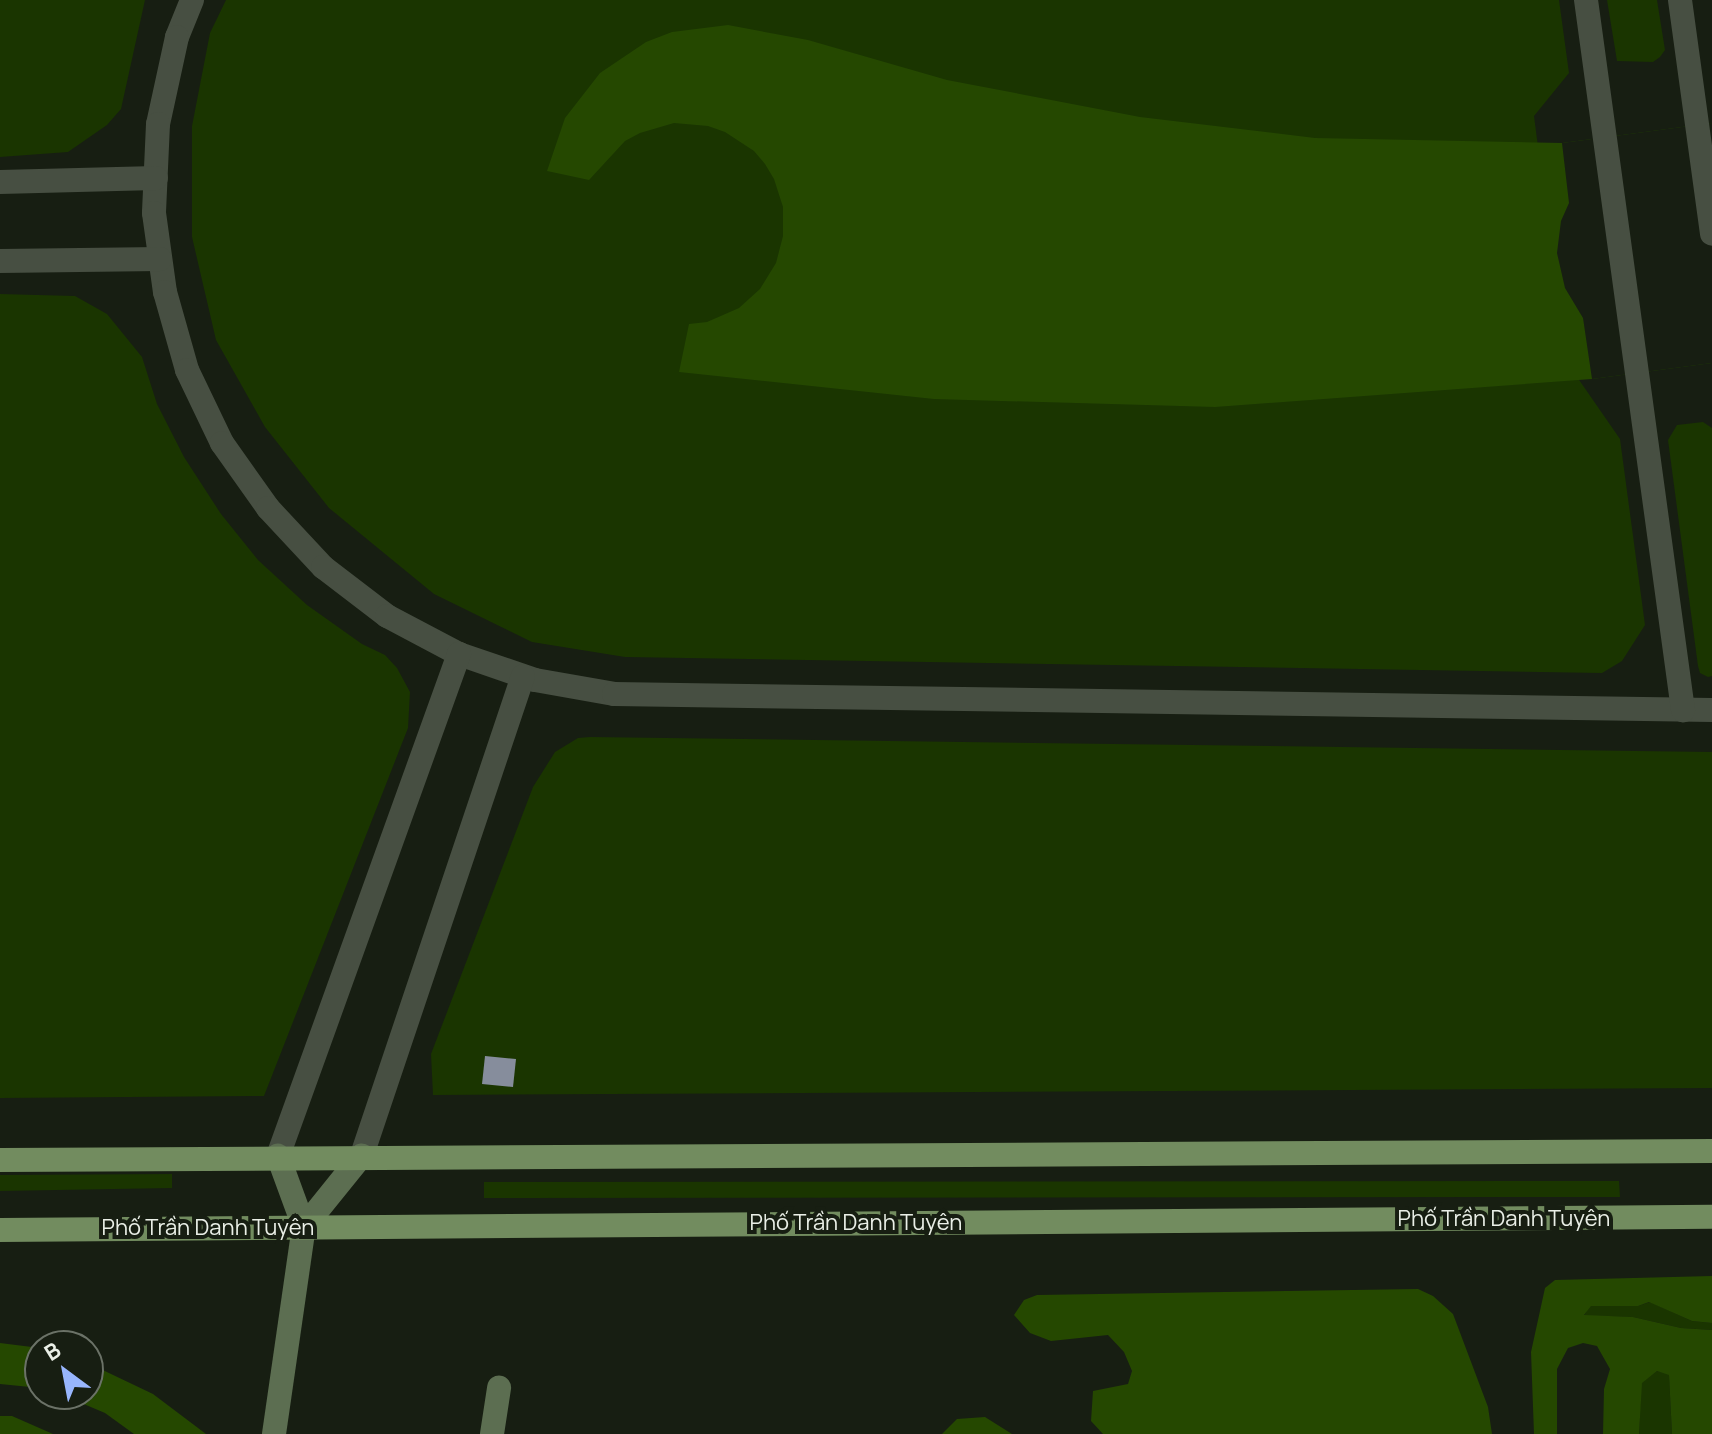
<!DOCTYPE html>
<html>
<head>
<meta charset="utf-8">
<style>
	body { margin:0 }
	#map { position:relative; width:1712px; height:1434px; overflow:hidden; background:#171e12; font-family:Manrope,sans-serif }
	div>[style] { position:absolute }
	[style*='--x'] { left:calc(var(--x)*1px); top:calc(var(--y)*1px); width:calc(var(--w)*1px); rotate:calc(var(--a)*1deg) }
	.green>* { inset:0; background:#1a3500 }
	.water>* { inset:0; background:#254800 }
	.pier>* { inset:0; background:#171e12 }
	.building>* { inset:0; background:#868d9c }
	.street>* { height:24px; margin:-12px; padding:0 12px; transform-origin:12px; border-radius:12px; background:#474f42 }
	.secondary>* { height:24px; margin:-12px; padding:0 12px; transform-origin:12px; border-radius:12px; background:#5c6e51 }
	.primary>* { height:24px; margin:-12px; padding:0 12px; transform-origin:12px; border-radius:12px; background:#728c5f }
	span { translate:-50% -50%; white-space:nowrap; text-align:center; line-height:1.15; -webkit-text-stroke:8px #171e12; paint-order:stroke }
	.street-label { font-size:22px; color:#eaefe7 }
	.north { position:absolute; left:24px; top:1330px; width:80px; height:80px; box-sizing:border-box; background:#171e12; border:2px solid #6b7267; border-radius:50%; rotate:328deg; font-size:22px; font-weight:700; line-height:32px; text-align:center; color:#eaefe7 }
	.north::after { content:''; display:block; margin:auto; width:28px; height:36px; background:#98b6fd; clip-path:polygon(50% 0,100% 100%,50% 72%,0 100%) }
</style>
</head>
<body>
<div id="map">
	<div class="green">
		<div style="clip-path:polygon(0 0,145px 0,121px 109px,107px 125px,68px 152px,0 157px)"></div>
		<div style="clip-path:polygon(226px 0,1559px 0,1569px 73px,1534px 116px,1566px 361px,1620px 439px,1645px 625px,1622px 661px,1602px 673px,625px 657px,532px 642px,434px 594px,329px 508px,265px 427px,216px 340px,192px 237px,192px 126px,210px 33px)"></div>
		<div style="clip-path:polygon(1607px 0,1657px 0,1665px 50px,1660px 57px,1653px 62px,1617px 61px)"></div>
		<div style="clip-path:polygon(0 294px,75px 296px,107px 314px,142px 357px,157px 404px,184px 457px,221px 514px,258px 560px,307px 605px,362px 644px,385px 655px,397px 668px,410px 692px,408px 728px,264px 1096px,0 1098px)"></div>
		<div style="clip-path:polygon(1703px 422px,1712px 428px,1712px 676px,1708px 677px,1700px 673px,1698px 666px,1668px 440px,1677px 425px)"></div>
		<div style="clip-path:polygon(590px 737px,1712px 752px,1712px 1088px,433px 1095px,431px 1054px,533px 787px,555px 752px,578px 738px)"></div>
		<div style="clip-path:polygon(172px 1174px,172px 1188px,0 1191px,0 1175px)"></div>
		<div style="clip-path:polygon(1619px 1181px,1620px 1197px,484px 1198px,484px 1182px)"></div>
		<div style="clip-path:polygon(1650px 1302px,1692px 1321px,1712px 1323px,1712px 1330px,1681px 1328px,1633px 1317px,1584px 1316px,1590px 1305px,1638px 1306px)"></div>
		<div style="clip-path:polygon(1657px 1371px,1669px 1374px,1672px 1434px,1639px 1434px,1641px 1383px)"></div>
	</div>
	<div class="water">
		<div style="clip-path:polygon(728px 25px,808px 40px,947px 80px,1140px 117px,1315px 138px,1562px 143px,1712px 123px,1712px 363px,1592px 379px,1215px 407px,934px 399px,679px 372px,689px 324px,707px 322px,739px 308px,760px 289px,776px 263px,783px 236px,783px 207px,774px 179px,765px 164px,754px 151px,725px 132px,708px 126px,674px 123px,640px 133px,625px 141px,589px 180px,547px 171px,565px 118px,600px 73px,646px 42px,672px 32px)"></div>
		<div style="clip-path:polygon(1712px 1276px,1712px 1323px,1692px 1321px,1649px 1302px,1638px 1306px,1591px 1306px,1584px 1315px,1633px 1317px,1681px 1328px,1712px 1330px,1712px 1434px,1672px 1434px,1669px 1375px,1657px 1371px,1642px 1383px,1639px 1434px,1603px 1434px,1604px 1389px,1610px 1369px,1597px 1346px,1583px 1343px,1568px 1348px,1557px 1369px,1557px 1434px,1534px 1434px,1531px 1352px,1545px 1288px,1555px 1280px)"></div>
		<div style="clip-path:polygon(1418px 1289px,1433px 1296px,1453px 1314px,1488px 1407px,1492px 1434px,1103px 1434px,1091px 1421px,1093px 1391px,1128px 1384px,1132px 1371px,1124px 1352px,1108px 1335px,1051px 1341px,1030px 1333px,1014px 1315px,1024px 1300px,1037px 1295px)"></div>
		<div style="clip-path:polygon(0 1343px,40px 1348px,40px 1388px,0 1384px)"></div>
		<div style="clip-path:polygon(88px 1363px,153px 1394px,206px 1434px,134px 1434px,105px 1413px,60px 1394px,88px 1394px)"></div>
		<div style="clip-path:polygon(0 1416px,12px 1416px,53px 1434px,0 1434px)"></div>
		<div style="clip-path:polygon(985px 1417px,1012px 1434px,942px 1434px,957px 1419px)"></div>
	</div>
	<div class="pier">
		<div style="clip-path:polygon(1712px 123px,1712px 363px,1592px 379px,1583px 318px,1565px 288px,1557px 253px,1561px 221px,1569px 203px,1562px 143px)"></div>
	</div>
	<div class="building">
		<div style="clip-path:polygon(485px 1056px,516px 1059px,513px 1087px,482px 1084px)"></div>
	</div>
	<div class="street">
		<div style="--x:192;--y:0;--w:40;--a:112"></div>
		<div style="--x:177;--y:37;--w:89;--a:102.3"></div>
		<div style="--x:158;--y:124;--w:89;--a:92.6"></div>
		<div style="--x:154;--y:213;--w:80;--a:82.1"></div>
		<div style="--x:165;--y:292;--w:81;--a:74.2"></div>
		<div style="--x:187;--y:370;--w:81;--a:64.4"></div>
		<div style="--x:222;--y:443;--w:80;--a:54.7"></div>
		<div style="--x:268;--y:508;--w:81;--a:47"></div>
		<div style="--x:323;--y:567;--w:81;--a:37.4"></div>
		<div style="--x:387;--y:616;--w:81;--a:27.8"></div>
		<div style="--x:459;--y:654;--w:80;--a:18.9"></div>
		<div style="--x:535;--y:680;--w:80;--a:10"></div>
		<div style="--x:614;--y:694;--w:1098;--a:0.83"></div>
		<div style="--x:1586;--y:0;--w:717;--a:82.22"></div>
		<div style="--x:1680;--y:0;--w:236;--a:82.2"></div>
		<div style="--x:0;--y:182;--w:156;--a:-1.5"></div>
		<div style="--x:0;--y:261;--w:160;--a:-0.7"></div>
		<div style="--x:362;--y:1155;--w:505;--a:-71.42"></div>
		<div style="--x:278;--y:1156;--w:534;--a:-70.17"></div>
	</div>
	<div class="secondary">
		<div style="--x:304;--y:1227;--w:92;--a:-51.1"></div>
		<div style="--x:274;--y:1434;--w:209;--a:-81.8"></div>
		<div style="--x:304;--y:1227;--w:76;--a:-110.1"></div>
		<div style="--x:492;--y:1434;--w:47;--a:-81.3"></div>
	</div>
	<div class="primary">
		<div style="--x:0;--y:1160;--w:1712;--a:-0.3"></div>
		<div style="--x:0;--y:1230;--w:1712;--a:-0.44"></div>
	</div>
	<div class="street-label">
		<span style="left:1504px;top:1219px">Phố Trần Danh Tuyên</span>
		<span style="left:856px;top:1223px">Phố Trần Danh Tuyên</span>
		<span style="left:208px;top:1228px">Phố Trần Danh Tuyên</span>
	</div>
	<div class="north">B</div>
</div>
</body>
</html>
